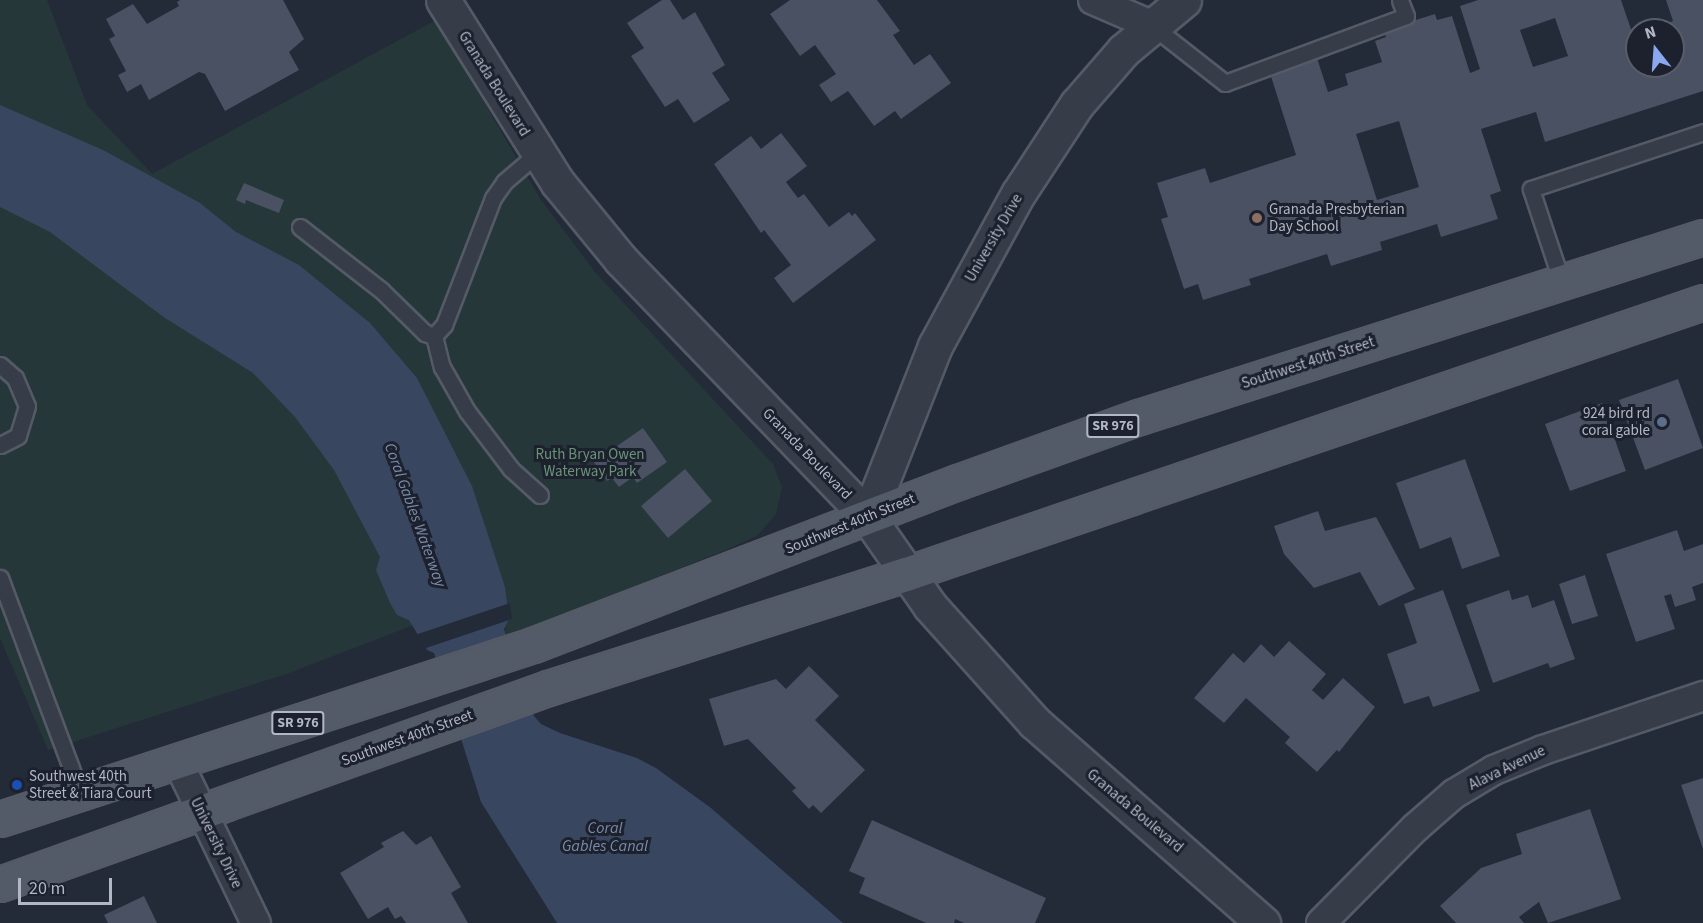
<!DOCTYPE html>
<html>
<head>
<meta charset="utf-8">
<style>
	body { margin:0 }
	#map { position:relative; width:1703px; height:923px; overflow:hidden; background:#232a38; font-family:"Source Sans 3",sans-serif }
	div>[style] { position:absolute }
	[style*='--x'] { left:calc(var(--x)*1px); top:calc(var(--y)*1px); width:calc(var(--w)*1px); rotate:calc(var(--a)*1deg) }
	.green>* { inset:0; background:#26373a }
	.water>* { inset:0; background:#394660 }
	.pier>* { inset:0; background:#232a38 }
	.building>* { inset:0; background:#495162 }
	.roads { filter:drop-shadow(2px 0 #545a66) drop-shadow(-2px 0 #545a66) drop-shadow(0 2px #545a66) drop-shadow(0 -2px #545a66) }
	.service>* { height:15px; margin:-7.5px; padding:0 7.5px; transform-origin:7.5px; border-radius:7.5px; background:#363c48 }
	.minor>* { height:28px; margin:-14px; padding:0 14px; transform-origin:14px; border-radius:14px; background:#363c48 }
	.tertiary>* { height:33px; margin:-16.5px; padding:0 16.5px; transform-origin:16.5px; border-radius:16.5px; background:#363c48 }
	.primary>* { height:33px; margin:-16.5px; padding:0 16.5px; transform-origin:16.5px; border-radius:16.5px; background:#545b68 }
	.dots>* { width:16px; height:16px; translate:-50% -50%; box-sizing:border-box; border:3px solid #1c212d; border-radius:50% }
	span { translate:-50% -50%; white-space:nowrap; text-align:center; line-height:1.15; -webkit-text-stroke:6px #1c212d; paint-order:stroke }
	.shield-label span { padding:2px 4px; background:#1c212d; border:2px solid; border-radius:4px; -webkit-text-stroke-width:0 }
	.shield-label { font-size:14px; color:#b1b7c5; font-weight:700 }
	.street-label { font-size:15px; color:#b1b7c5 }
	.poi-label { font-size:15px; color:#b1b7c5 }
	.left { translate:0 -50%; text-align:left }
	.right { translate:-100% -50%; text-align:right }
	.park-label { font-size:15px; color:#6a9478 }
	.water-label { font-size:16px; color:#7b8baa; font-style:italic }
	.north { position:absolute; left:1625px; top:18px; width:60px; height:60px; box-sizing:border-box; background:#1c212d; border:2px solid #585d6a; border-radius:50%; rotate:343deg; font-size:16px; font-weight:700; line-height:24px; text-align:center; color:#b1b7c5 }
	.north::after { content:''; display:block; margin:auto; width:21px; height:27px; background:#8ba7f0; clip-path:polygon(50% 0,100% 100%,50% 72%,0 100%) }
	.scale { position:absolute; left:18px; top:878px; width:94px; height:27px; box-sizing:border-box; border:3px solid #b1b7c5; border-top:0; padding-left:8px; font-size:18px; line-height:21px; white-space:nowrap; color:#b1b7c5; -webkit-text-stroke:4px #1c212d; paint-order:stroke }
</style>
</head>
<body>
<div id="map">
	<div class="green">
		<div style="clip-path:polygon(0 0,47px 0,87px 105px,152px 174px,436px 20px,541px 200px,595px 272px,773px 464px,782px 487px,776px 514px,757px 536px,721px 552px,506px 637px,502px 591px,289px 673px,48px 750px,0 638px)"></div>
	</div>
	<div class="water">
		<div style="clip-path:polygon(0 105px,103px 150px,200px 203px,236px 232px,299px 265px,370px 323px,417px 378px,472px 486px,505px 587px,509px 619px,504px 629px,534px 716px,541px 724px,560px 733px,637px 758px,656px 768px,711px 808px,843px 923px,557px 923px,481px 802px,434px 653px,427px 650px,409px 620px,397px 615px,390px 603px,376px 570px,380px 557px,334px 470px,295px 417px,253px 373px,165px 318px,50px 232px,0 207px)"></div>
	</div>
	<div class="pier">
		<div style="clip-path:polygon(510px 603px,512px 619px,423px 649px,415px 635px)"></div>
		<div style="clip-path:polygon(508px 634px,536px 711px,458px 739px,433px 660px)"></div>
	</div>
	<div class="building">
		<div style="clip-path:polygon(180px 0,283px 0,304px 39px,289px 52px,299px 70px,225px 111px,205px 74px,199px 72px,149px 100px,141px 84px,127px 92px,118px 75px,126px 71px,109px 39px,115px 36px,106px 19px,133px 4px,147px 24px,179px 6px,177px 2px)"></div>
		<div style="clip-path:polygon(662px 0,670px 0,683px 20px,695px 12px,725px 65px,712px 73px,730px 100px,694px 123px,678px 99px,665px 107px,631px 56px,644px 48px,627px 23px)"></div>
		<div style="clip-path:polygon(790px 0,877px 0,900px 31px,893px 35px,914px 65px,930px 54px,951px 83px,901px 119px,895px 111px,874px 126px,848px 91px,831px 102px,819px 85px,836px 74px,815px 45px,800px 56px,770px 14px)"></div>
		<div style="clip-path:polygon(evenodd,1478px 0,1621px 0,1633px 35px,1637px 34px,1637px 66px,1673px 66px,1673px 30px,1649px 30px,1673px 21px,1666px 0,1703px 0,1703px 91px,1545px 142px,1536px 112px,1481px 129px,1501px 191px,1490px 195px,1498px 219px,1441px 237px,1437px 224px,1380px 242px,1382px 250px,1331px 266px,1327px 254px,1249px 279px,1251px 285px,1203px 300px,1198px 284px,1184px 289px,1161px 219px,1168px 217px,1157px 183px,1205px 168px,1210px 183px,1296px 155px,1269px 70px,1316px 55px,1328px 92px,1348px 85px,1345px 74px,1382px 62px,1375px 41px,1386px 37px,1384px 30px,1435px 14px,1437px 20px,1452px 16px,1470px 73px,1480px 69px,1460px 6px,1478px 0,1555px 18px,1568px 56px,1533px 67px,1520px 30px,1555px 18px,1478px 0,1399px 121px,1419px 187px,1377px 200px,1356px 134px,1399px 121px)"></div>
		<div style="clip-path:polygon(781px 133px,807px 166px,786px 182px,798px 198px,804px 194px,829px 227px,849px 212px,852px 216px,855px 213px,876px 240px,793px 303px,774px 278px,791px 265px,764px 230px,761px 233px,714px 164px,751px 136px,761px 149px)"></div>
		<div style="clip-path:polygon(244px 183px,284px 200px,279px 213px,246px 200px,245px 204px,236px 200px)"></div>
		<div style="clip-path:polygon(1678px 379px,1703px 448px,1645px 470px,1619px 400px)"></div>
		<div style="clip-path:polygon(1602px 403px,1626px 471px,1570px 491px,1545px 424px)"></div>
		<div style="clip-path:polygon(643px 428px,667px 462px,637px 483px,633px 477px,619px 487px,612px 478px,607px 481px,594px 462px)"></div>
		<div style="clip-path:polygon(1465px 459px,1500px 556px,1462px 569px,1451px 537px,1420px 549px,1396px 483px)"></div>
		<div style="clip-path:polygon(685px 469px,712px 501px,668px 538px,641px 506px)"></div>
		<div style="clip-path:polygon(1318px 511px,1325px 531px,1376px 517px,1415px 589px,1379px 606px,1360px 572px,1314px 588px,1284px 554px,1274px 526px)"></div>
		<div style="clip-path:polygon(1677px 530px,1684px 551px,1703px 544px,1703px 583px,1692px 587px,1696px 600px,1675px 607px,1671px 594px,1664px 596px,1675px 629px,1636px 642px,1606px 554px)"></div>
		<div style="clip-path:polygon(1585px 575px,1598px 616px,1572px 624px,1559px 584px)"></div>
		<div style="clip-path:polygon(1443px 590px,1480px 691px,1433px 707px,1429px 696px,1404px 704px,1387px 654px,1417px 643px,1404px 604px)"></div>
		<div style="clip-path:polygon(1509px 590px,1512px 600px,1528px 595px,1532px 608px,1554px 600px,1575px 659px,1550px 668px,1548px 663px,1493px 683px,1466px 605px)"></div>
		<div style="clip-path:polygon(1289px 641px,1326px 674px,1312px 690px,1323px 700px,1343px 678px,1375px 707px,1339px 752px,1337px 750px,1317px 772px,1285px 743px,1290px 737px,1246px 698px,1224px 723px,1194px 698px,1233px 653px,1244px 663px,1261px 644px,1274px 657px)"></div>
		<div style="clip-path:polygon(809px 666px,839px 696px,815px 720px,865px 770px,821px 813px,813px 805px,809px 809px,792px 791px,796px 788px,748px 739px,724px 746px,709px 699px,776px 679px,786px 689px)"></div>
		<div style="clip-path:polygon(1703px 778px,1703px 849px,1681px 785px)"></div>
		<div style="clip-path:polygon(1590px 809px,1621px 899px,1548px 923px,1539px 902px,1519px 917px,1524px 923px,1456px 923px,1440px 906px,1481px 868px,1522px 854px,1516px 834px)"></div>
		<div style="clip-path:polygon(872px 820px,1046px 898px,1035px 923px,964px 923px,955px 919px,954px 923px,926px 923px,859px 893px,865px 878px,849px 871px)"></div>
		<div style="clip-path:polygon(403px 831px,416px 845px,431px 836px,461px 887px,451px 893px,468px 923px,406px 923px,401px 916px,395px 919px,388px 907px,368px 919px,340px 873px,384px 847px,381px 843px)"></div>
		<div style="clip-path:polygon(144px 896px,157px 923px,108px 923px,104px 915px)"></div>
	</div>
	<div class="roads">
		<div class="service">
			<div style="--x:1151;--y:25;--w:94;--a:38.1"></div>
			<div style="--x:1225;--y:83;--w:193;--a:-20.3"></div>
			<div style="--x:1406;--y:16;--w:17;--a:-111"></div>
			<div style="--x:300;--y:227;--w:103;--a:37.9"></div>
			<div style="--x:381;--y:290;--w:62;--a:44.3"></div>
			<div style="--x:425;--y:333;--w:9;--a:18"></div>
			<div style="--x:434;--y:336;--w:15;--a:-48"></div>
			<div style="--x:444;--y:325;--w:136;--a:-68.9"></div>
			<div style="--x:493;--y:198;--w:19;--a:-55"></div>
			<div style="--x:504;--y:182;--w:45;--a:-40.5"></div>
			<div style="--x:1562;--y:283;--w:99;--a:-108.3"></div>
			<div style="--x:1531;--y:189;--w:181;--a:-18.3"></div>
			<div style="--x:434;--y:336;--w:32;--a:76"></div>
			<div style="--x:442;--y:367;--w:51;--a:60.4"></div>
			<div style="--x:467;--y:411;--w:73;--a:52.8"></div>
			<div style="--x:511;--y:469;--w:39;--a:42"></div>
			<div style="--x:0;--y:365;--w:20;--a:41"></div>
			<div style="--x:15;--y:378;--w:30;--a:67"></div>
			<div style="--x:27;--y:406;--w:31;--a:107"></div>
			<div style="--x:18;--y:436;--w:20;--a:153"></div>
			<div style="--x:0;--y:578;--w:228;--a:69.5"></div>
		</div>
		<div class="minor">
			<div style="--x:1093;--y:0;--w:63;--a:23.3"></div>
			<div style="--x:178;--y:762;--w:179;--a:64.2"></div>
			<div style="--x:1321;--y:923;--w:134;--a:-45.3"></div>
			<div style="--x:1415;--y:828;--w:52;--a:-41.1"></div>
			<div style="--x:1454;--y:794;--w:47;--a:-31"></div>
			<div style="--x:1494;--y:770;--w:53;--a:-22.2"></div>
			<div style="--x:1543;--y:750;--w:169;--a:-18.6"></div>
		</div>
		<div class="tertiary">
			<div style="--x:443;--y:0;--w:216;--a:57.9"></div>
			<div style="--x:558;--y:183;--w:99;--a:50.7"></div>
			<div style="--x:621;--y:260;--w:356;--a:46.1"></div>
			<div style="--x:868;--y:517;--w:108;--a:55.1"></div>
			<div style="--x:930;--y:606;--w:156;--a:48.1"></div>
			<div style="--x:1034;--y:722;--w:305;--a:41.3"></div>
			<div style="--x:868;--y:517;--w:184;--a:-68.6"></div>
			<div style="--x:935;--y:346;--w:173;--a:-61.4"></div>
			<div style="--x:1018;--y:194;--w:108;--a:-56.8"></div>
			<div style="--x:1077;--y:104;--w:72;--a:-49"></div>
			<div style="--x:1124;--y:50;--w:78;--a:-39.8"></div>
		</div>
		<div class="primary">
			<div style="--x:0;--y:819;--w:561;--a:-18.08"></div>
			<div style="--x:533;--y:645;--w:455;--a:-21"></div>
			<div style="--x:958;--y:482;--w:192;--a:-19.8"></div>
			<div style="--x:1139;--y:417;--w:592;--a:-17.7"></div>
			<div style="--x:0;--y:884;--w:582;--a:-19.68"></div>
			<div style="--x:548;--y:688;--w:376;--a:-17.7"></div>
			<div style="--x:906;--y:574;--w:842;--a:-18.84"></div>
		</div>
	</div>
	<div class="dots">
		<div style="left:1257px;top:218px;background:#8d6e63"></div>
		<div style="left:1662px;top:422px;background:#5c6f8a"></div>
		<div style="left:17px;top:785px;background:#1a4fb4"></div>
	</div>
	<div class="shield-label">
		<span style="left:1113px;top:426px">SR 976</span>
		<span style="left:298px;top:723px">SR 976</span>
	</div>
	<div class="street-label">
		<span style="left:494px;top:84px;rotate:58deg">Granada Boulevard</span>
		<span style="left:994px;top:238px;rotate:-60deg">University Drive</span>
		<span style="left:1308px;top:363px;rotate:-18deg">Southwest 40th Street</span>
		<span style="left:807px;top:454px;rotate:46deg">Granada Boulevard</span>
		<span style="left:850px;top:524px;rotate:-22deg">Southwest 40th Street</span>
		<span style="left:407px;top:738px;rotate:-20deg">Southwest 40th Street</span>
		<span style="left:1507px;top:768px;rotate:-26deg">Alava Avenue</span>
		<span style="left:1135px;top:811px;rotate:40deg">Granada Boulevard</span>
		<span style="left:216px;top:843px;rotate:64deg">University Drive</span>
	</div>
	<div class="poi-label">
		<span class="left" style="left:1269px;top:218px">Granada Presbyterian<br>Day School</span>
		<span class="right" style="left:1650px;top:422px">924 bird rd<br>coral gable</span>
		<span class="left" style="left:29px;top:785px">Southwest 40th<br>Street &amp; Tiara Court</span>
	</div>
	<div class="park-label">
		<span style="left:590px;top:463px">Ruth Bryan Owen<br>Waterway Park</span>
	</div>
	<div class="water-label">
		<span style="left:415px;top:515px;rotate:70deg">Coral Gables Waterway</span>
		<span style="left:605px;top:837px">Coral<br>Gables Canal</span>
	</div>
	<div class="north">N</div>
	<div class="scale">20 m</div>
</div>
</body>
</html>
